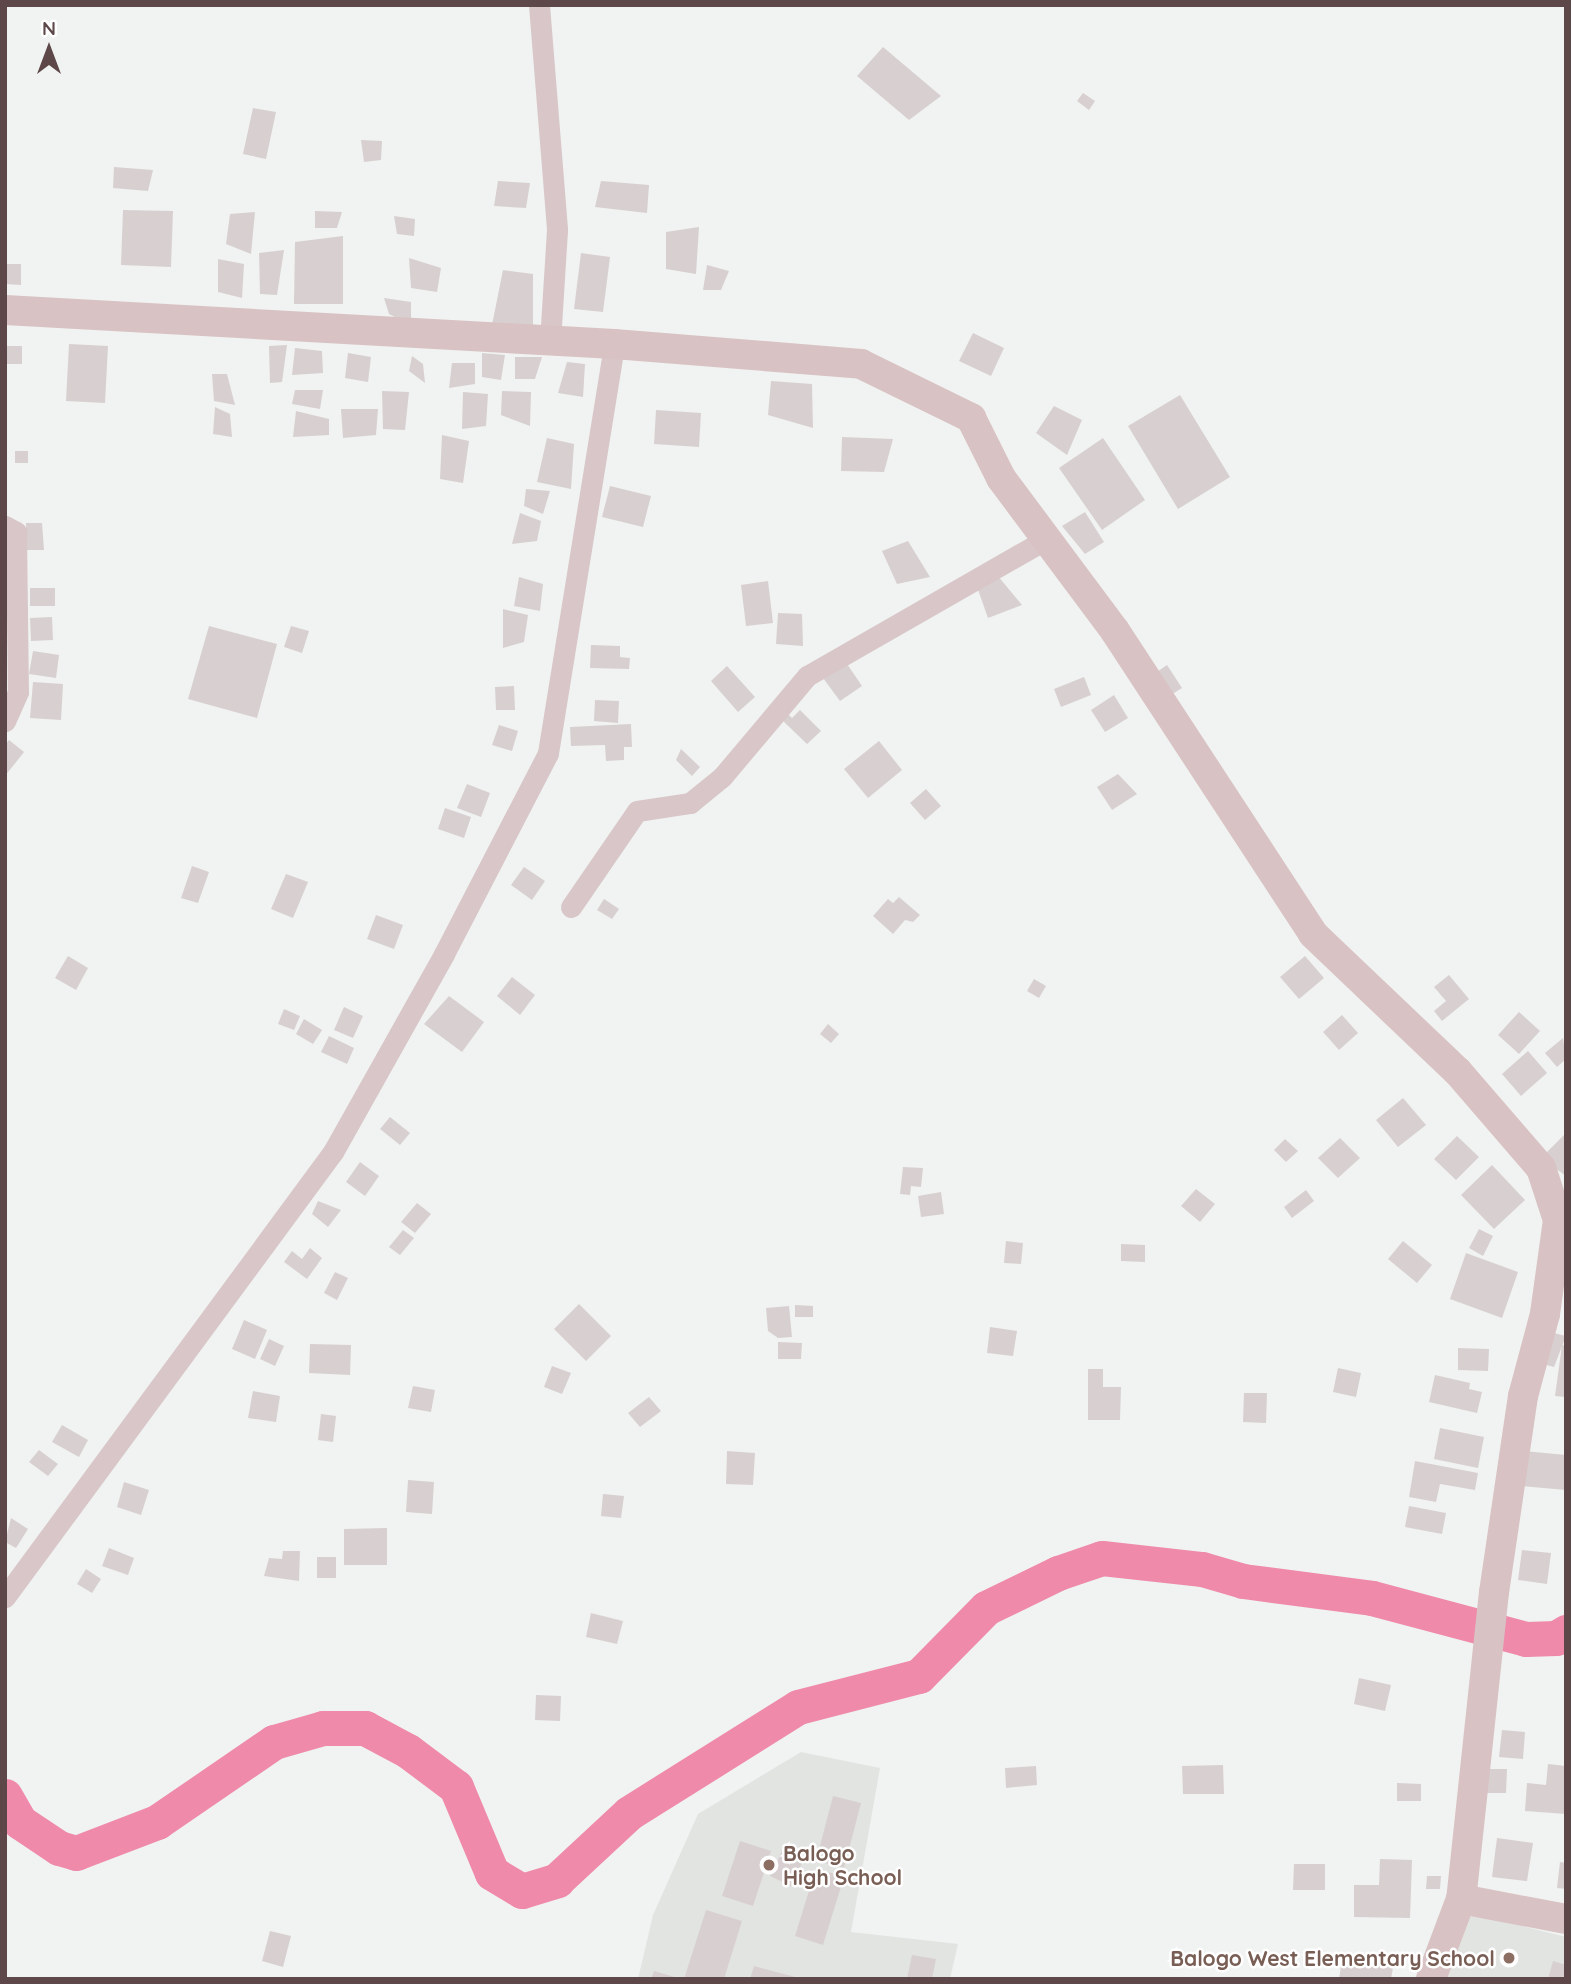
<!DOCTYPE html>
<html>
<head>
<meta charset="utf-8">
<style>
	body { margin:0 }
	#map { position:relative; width:1571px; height:1984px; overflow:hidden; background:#f0f3f1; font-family:Quicksand,sans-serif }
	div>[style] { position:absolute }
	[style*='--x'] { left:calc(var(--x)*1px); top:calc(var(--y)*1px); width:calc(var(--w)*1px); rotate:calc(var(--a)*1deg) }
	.education>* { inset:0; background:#e2e4e2 }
	.river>* { height:35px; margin:-17.5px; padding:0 17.5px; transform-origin:17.5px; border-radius:17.5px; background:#ef8aab }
	.building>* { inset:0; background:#d8d0d0 }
	.street>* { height:21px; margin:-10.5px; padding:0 10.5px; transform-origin:10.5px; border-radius:10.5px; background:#d8c6c8 }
	.secondary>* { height:30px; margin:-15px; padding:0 15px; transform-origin:15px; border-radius:15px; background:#d9c2c3 }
	.dots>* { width:19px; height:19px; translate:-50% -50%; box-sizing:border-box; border:4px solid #fff; border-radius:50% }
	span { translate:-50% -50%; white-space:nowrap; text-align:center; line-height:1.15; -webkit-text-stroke:5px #fff; paint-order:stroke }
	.education-label { font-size:21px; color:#785e54; font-weight:700 }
	.left { translate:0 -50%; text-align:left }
	.right { translate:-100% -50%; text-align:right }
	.frame { position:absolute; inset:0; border:7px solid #5e4749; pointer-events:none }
	.north { position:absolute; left:14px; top:14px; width:70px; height:70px; -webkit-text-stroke:5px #fff; paint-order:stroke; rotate:0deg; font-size:19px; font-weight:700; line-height:28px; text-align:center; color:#5e4749 }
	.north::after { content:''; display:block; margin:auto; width:24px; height:32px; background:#5e4749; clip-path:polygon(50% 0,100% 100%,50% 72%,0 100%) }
</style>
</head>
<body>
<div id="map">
	<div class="education">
		<div style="clip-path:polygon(801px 1752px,880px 1768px,851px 1932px,958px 1944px,950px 1979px,638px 1979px,653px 1915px,698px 1814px)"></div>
		<div style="clip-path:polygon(1469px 1913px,1566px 1937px,1566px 1979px,1444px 1979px)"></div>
	</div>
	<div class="river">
		<div style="--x:5;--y:1796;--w:30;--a:60"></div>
		<div style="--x:20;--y:1822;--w:47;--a:33.7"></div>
		<div style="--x:59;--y:1848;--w:18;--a:16"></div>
		<div style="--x:76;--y:1853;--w:87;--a:-20.9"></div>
		<div style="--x:157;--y:1822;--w:142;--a:-34.4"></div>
		<div style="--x:274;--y:1742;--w:51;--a:-15.9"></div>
		<div style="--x:323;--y:1728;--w:42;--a:0"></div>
		<div style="--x:365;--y:1728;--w:49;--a:28.1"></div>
		<div style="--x:408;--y:1751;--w:60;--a:36.9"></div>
		<div style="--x:456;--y:1787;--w:93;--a:67.3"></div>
		<div style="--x:492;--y:1873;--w:35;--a:31"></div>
		<div style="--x:522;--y:1891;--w:37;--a:-17"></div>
		<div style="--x:557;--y:1880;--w:98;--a:-42.9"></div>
		<div style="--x:629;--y:1813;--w:199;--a:-32.1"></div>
		<div style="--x:798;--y:1707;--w:125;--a:-14.4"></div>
		<div style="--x:919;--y:1676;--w:95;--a:-45.4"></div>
		<div style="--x:986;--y:1608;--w:80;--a:-25.9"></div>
		<div style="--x:1058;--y:1573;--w:46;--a:-18.8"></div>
		<div style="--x:1102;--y:1558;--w:101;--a:6.3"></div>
		<div style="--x:1202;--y:1569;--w:43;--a:16.3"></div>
		<div style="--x:1243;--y:1581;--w:130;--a:7.5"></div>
		<div style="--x:1372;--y:1598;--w:159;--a:14.9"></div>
		<div style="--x:1526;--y:1639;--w:30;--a:-2"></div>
		<div style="--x:1556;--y:1638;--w:12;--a:-31"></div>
	</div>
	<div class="building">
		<div style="clip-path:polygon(883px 47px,941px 96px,909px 120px,857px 76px)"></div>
		<div style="clip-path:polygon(1083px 93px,1095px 101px,1089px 110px,1077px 101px)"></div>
		<div style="clip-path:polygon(253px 108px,276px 112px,266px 159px,243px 154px)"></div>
		<div style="clip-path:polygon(361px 140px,382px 141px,381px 160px,364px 162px)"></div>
		<div style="clip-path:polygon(114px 167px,153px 170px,148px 191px,113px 188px)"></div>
		<div style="clip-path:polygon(498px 181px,530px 183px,526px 208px,494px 206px)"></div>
		<div style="clip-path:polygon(601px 181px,649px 185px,647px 213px,595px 207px)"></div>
		<div style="clip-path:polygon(123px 210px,173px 211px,171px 267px,121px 265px)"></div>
		<div style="clip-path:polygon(315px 211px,342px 212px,337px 228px,315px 228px)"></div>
		<div style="clip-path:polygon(255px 212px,251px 254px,226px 244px,230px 214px)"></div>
		<div style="clip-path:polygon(394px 216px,415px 219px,414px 236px,397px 234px)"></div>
		<div style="clip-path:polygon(699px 227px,696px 274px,666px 269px,666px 232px)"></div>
		<div style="clip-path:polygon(343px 236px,343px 304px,294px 304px,295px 242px)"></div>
		<div style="clip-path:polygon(284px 250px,277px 295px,260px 294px,259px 253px)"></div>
		<div style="clip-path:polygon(581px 253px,610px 257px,603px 312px,574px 309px)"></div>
		<div style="clip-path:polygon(409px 258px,441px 268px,437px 292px,411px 288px)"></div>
		<div style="clip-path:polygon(218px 259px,244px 264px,242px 298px,218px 292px)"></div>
		<div style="clip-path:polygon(5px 264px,21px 264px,21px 285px,5px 284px)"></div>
		<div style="clip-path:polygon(707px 265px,729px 271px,721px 290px,703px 290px)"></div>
		<div style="clip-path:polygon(503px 270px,533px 274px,533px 325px,492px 325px)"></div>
		<div style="clip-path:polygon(384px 298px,411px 302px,411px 325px,389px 314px)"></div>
		<div style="clip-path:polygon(973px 333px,1004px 348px,991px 376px,959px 361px)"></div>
		<div style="clip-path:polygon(69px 344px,108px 346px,105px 403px,66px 401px)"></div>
		<div style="clip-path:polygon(287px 345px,282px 382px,270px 383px,269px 346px)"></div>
		<div style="clip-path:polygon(7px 346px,22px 346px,22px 364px,7px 364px)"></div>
		<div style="clip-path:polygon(295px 348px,322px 351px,323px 373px,292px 375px)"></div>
		<div style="clip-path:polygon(348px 353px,371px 357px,368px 382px,345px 378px)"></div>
		<div style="clip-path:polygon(482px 353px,505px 355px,501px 380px,482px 377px)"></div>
		<div style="clip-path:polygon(412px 356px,423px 364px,425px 383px,409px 371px)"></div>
		<div style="clip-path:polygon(515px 357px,542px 357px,535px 379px,515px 379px)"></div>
		<div style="clip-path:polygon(567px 362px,585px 364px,583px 397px,558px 393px)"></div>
		<div style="clip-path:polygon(452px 363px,475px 363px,475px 384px,449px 388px)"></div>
		<div style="clip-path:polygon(212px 374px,227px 374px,235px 405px,214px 401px)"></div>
		<div style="clip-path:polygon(771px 381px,812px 384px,813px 428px,768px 415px)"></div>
		<div style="clip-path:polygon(295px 390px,323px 390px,320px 409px,292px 404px)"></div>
		<div style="clip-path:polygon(382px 391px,409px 392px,405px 430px,383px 429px)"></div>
		<div style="clip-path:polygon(502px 391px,531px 392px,530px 426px,501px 415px)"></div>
		<div style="clip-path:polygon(463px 392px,488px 394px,486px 426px,462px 429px)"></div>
		<div style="clip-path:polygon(1180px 395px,1230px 477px,1178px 509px,1128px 426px)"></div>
		<div style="clip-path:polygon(1054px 406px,1082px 420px,1067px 455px,1036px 433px)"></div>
		<div style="clip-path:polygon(215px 407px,230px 414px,232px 437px,213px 434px)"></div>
		<div style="clip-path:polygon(341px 409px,378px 409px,376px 435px,343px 438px)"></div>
		<div style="clip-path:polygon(656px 410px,701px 413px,699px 447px,654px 444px)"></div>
		<div style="clip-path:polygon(296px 411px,329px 419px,329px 435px,293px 437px)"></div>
		<div style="clip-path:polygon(442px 435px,469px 441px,463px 483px,440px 479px)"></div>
		<div style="clip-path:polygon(842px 437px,893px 439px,884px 472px,841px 471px)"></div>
		<div style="clip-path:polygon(547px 438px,574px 444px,571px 489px,537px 482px)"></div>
		<div style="clip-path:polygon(1103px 438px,1145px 500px,1102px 530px,1059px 468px)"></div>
		<div style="clip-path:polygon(15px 451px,28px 451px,28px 463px,15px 463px)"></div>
		<div style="clip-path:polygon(610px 486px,651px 496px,643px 527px,602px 517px)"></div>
		<div style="clip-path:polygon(526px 489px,550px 491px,543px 514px,524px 506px)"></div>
		<div style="clip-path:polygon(1085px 512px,1104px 542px,1085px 554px,1062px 526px)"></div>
		<div style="clip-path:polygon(520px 513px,541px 521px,537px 541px,512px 544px)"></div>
		<div style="clip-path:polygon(26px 523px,42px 523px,44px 550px,26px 550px)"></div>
		<div style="clip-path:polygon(908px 541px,930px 577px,897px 584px,882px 551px)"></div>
		<div style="clip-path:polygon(993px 570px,1022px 605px,988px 618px,976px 584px)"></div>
		<div style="clip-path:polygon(519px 577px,543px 584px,540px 611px,514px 606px)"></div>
		<div style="clip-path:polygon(768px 581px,773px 623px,746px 626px,741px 585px)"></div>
		<div style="clip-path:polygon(30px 588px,55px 588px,55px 606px,30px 606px)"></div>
		<div style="clip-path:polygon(503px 609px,528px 615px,524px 642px,503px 648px)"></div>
		<div style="clip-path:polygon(778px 613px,802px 614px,803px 646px,776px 644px)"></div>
		<div style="clip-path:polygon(52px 617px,53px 640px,31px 641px,30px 618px)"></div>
		<div style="clip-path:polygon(209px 626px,277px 644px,257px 718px,188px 699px)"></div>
		<div style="clip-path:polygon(291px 626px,309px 631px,302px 653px,284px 647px)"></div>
		<div style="clip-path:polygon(591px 645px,620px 646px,620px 657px,630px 658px,629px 669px,590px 668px)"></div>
		<div style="clip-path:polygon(33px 651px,59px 655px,56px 678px,29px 674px)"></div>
		<div style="clip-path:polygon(843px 658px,862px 686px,840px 701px,820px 674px)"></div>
		<div style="clip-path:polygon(1167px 665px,1182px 688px,1163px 700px,1148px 678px)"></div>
		<div style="clip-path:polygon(727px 666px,755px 697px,738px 712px,711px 681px)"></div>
		<div style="clip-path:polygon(1084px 677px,1091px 695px,1061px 707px,1054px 689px)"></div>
		<div style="clip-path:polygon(33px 682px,63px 684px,61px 720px,30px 718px)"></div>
		<div style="clip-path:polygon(514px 686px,515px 710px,496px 710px,495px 687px)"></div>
		<div style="clip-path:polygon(1114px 695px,1128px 718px,1105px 732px,1091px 710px)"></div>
		<div style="clip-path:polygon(595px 700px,619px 701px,618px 723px,594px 721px)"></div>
		<div style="clip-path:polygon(800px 710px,821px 731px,807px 744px,781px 719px,787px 713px,792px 718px)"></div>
		<div style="clip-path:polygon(631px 724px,632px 747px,624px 747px,624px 760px,606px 761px,605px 745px,571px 746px,570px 727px)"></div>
		<div style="clip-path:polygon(499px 725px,518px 731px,512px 751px,492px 745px)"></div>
		<div style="clip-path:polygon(9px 740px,24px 752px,5px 776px,5px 745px)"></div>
		<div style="clip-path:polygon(879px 741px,902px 770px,868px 798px,844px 769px)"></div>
		<div style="clip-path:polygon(681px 749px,700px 767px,692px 776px,676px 760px)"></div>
		<div style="clip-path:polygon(1118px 774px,1137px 794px,1112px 810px,1097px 787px)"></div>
		<div style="clip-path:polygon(467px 784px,490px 793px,481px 817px,457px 808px)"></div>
		<div style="clip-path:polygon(926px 789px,941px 806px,925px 820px,910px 803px)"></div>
		<div style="clip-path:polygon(445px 808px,471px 817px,464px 838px,438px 829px)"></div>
		<div style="clip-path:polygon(192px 866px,209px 872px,198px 903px,181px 898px)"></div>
		<div style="clip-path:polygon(524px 867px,545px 881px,532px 900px,511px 885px)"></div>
		<div style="clip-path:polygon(286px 874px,308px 882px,293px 918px,271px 909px)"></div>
		<div style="clip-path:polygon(899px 897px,920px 915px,913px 922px,905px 920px,893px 934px,873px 916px,888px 899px,893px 903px)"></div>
		<div style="clip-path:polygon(604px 899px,619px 909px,612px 919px,597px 910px)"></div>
		<div style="clip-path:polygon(376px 915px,403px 925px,394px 949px,367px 939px)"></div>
		<div style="clip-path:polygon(68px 956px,88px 968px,76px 990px,55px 978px)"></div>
		<div style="clip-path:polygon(1305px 956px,1324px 978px,1299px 999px,1280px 977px)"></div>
		<div style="clip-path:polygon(1449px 975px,1469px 999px,1442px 1021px,1434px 1011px,1446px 1001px,1434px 987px)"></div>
		<div style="clip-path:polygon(512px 977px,535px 995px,520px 1015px,497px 996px)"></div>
		<div style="clip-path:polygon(1034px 979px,1046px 986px,1039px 998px,1027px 991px)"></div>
		<div style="clip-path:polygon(449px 996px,484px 1022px,462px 1052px,424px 1024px)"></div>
		<div style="clip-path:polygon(344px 1007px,363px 1016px,353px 1038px,334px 1030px)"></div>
		<div style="clip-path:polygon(284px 1009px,300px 1016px,294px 1030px,278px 1024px)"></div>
		<div style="clip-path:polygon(1519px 1012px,1540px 1031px,1519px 1054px,1498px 1035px)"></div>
		<div style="clip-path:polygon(1342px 1015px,1358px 1033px,1339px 1050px,1323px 1032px)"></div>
		<div style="clip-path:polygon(304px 1019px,322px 1030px,313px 1044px,296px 1034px)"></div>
		<div style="clip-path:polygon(828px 1024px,839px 1034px,831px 1043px,820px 1034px)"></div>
		<div style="clip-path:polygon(329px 1036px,354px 1048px,347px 1064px,321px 1052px)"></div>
		<div style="clip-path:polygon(1563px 1038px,1566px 1059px,1557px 1067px,1545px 1053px)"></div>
		<div style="clip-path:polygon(1528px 1051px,1547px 1073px,1521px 1096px,1502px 1074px)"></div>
		<div style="clip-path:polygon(1403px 1098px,1426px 1125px,1398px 1147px,1376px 1120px)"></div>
		<div style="clip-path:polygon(390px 1117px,410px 1133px,400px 1145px,380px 1129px)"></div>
		<div style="clip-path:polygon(1566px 1133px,1566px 1176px,1541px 1158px)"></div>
		<div style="clip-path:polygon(1457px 1136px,1479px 1157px,1456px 1180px,1434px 1159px)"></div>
		<div style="clip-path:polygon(1340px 1138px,1360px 1158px,1338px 1178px,1318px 1158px)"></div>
		<div style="clip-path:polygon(1285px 1139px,1298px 1151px,1286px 1162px,1274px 1150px)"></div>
		<div style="clip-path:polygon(360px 1162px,379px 1176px,365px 1196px,346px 1182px)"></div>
		<div style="clip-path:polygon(1492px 1165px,1525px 1200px,1494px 1229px,1461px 1195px)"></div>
		<div style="clip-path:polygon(903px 1167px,923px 1168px,921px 1187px,911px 1186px,910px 1195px,900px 1194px)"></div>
		<div style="clip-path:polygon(1196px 1189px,1215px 1204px,1200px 1222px,1181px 1206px)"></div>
		<div style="clip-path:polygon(1306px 1190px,1314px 1201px,1292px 1218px,1284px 1207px)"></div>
		<div style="clip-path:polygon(941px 1192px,944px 1214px,921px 1217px,918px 1196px)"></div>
		<div style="clip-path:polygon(318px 1201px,341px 1210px,328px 1227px,312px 1214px)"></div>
		<div style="clip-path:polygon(417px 1203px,431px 1214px,415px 1233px,401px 1222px)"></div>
		<div style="clip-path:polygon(1479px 1229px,1493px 1236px,1483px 1256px,1469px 1248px)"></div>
		<div style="clip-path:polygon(403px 1230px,414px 1238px,400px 1255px,389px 1247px)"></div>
		<div style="clip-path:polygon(1006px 1241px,1023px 1243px,1021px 1264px,1004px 1263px)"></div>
		<div style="clip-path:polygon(1403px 1241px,1432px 1265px,1417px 1283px,1388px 1259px)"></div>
		<div style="clip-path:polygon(1121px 1244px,1145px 1245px,1145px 1262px,1121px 1261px)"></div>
		<div style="clip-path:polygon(310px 1248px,322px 1258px,307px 1279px,284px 1262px,292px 1251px,302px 1259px)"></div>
		<div style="clip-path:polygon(1466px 1253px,1518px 1272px,1502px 1318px,1450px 1299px)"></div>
		<div style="clip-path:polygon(335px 1272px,348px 1278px,337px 1300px,324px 1293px)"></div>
		<div style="clip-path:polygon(579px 1304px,611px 1336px,586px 1361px,554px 1329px)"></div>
		<div style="clip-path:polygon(795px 1305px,813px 1306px,813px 1317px,795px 1317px)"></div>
		<div style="clip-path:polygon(789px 1306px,792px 1337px,778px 1338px,768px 1331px,766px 1308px)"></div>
		<div style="clip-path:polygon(244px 1320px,267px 1330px,255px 1359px,232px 1349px)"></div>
		<div style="clip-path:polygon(990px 1327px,1017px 1331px,1013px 1356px,987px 1353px)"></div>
		<div style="clip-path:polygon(1550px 1332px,1566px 1336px,1554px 1367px,1543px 1364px)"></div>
		<div style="clip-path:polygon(269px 1339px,284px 1346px,275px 1366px,260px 1359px)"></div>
		<div style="clip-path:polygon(778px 1342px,802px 1343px,801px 1359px,778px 1359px)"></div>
		<div style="clip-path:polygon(310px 1344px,351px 1345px,350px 1375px,309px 1373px)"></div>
		<div style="clip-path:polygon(1562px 1345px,1566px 1346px,1566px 1397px,1555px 1396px)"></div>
		<div style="clip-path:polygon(1458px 1348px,1489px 1349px,1488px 1371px,1458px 1370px)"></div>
		<div style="clip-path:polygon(552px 1366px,571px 1373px,562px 1394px,544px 1387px)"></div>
		<div style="clip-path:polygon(1338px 1368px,1361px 1373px,1356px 1397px,1333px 1392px)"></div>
		<div style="clip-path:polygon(1088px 1369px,1103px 1369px,1103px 1387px,1121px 1387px,1120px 1420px,1088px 1420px)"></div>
		<div style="clip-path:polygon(1435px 1375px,1470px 1383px,1469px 1389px,1482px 1392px,1477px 1413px,1429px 1402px)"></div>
		<div style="clip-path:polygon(413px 1386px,435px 1390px,431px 1412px,408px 1408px)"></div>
		<div style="clip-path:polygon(253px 1391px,280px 1396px,276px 1422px,248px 1418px)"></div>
		<div style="clip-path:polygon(1244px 1393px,1267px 1393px,1266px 1423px,1243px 1422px)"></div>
		<div style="clip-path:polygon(649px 1397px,661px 1411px,640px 1427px,628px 1413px)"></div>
		<div style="clip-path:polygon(321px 1414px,336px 1416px,333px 1442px,318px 1440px)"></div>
		<div style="clip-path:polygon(62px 1425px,88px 1440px,79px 1457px,52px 1442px)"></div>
		<div style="clip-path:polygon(1440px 1428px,1484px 1437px,1478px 1468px,1434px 1459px)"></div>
		<div style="clip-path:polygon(39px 1450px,58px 1464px,48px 1476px,29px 1462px)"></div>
		<div style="clip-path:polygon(727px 1451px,755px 1453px,753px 1485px,726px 1484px)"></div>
		<div style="clip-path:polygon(1523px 1451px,1566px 1455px,1566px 1490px,1520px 1486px)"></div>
		<div style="clip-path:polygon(1415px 1461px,1478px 1473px,1475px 1490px,1440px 1484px,1436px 1502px,1409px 1497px)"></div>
		<div style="clip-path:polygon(408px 1480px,434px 1482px,432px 1514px,406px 1512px)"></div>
		<div style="clip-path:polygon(124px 1482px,149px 1490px,141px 1515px,117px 1507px)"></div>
		<div style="clip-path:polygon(603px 1494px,624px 1496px,621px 1518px,601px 1516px)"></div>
		<div style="clip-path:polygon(1409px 1506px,1446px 1513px,1442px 1534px,1405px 1527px)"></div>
		<div style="clip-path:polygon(11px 1518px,28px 1529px,16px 1548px,5px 1542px)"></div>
		<div style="clip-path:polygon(387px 1528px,387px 1565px,344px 1565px,344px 1529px)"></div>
		<div style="clip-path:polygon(109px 1548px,134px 1558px,128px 1575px,102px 1566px)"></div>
		<div style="clip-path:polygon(1522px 1550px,1551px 1553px,1547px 1584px,1518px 1580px)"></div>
		<div style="clip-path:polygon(283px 1551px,300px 1551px,299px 1581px,264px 1576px,269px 1558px,282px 1559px)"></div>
		<div style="clip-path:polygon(317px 1557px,336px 1557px,336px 1578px,317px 1578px)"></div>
		<div style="clip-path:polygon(86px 1569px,101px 1579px,92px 1593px,77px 1584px)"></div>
		<div style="clip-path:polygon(591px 1613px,623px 1621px,617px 1644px,586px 1637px)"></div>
		<div style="clip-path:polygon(1359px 1678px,1391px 1685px,1385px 1711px,1354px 1704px)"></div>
		<div style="clip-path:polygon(536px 1695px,561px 1696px,560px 1721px,535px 1720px)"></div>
		<div style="clip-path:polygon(1502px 1730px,1525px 1732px,1523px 1759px,1499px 1757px)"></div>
		<div style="clip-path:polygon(1548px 1764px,1566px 1766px,1566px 1814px,1525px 1811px,1527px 1783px,1546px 1785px)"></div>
		<div style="clip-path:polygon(1223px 1765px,1224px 1794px,1183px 1794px,1182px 1766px)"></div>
		<div style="clip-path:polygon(1036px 1766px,1037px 1785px,1006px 1788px,1005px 1768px)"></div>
		<div style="clip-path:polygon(1483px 1769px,1507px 1769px,1506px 1793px,1482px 1793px)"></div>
		<div style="clip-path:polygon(1397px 1783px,1421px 1784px,1421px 1801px,1397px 1801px)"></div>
		<div style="clip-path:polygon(833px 1796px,861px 1803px,844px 1868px,816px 1861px)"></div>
		<div style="clip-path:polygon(1497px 1838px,1533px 1843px,1527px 1881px,1492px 1877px)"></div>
		<div style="clip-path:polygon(740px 1841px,771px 1851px,753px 1906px,722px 1896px)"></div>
		<div style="clip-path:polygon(783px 1849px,804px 1859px,791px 1886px,770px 1876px)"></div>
		<div style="clip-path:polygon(1380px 1859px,1412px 1860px,1410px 1918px,1354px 1917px,1354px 1885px,1379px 1885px)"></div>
		<div style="clip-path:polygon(1560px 1862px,1566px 1863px,1566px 1889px,1557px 1888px)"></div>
		<div style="clip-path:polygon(1294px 1864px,1325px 1864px,1325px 1890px,1293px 1890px)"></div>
		<div style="clip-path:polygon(816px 1868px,844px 1877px,823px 1945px,795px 1936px)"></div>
		<div style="clip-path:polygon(1427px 1876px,1441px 1876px,1440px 1889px,1426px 1889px)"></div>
		<div style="clip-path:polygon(706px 1910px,742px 1921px,724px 1979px,684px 1979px)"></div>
		<div style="clip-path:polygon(270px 1931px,291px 1936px,283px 1967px,262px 1961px)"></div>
		<div style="clip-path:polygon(1343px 1953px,1394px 1962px,1391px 1979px,1339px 1979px)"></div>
		<div style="clip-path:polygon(912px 1955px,936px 1959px,932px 1979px,907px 1979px)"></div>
		<div style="clip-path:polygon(1553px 1961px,1566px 1965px,1566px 1979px,1548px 1979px)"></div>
		<div style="clip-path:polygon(754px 1966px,799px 1978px,799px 1979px,750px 1979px)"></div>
		<div style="clip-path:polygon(654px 1971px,678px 1978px,678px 1979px,651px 1979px)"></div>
	</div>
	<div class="street">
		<div style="--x:539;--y:5;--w:226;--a:85.4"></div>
		<div style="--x:557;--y:230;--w:110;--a:93.6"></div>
		<div style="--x:5;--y:526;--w:13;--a:29"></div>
		<div style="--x:16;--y:532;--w:160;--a:89.3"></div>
		<div style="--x:18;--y:692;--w:32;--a:114"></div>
		<div style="--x:571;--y:907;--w:116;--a:-55.5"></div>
		<div style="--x:637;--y:811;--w:54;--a:-8.6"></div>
		<div style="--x:690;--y:803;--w:41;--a:-39.1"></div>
		<div style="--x:722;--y:777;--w:132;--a:-49.9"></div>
		<div style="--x:807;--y:676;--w:275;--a:-29.8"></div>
		<div style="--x:5;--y:1597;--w:553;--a:-53.61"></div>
		<div style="--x:333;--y:1152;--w:227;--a:-60.7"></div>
		<div style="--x:444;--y:954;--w:226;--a:-62.6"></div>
		<div style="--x:548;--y:753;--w:414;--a:-80.8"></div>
	</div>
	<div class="secondary">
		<div style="--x:5;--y:310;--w:610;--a:3.2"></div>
		<div style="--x:614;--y:344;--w:248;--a:4.6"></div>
		<div style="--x:861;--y:364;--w:123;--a:26.1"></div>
		<div style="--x:971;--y:418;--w:67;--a:63.4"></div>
		<div style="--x:1001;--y:478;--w:191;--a:53.3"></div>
		<div style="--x:1115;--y:631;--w:362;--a:56.8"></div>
		<div style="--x:1313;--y:934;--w:200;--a:43.6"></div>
		<div style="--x:1458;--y:1072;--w:127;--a:49.2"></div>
		<div style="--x:1541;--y:1168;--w:55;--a:71.9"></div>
		<div style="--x:1558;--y:1220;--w:95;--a:97.9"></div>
		<div style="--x:1545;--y:1314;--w:85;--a:105"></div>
		<div style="--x:1523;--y:1396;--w:198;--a:98.4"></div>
		<div style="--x:1494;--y:1592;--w:309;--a:96.1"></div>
		<div style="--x:1461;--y:1899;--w:85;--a:110.6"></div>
		<div style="--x:1461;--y:1899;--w:107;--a:10.8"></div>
	</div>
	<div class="dots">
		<div style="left:769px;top:1865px;background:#8d6e63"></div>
		<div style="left:1509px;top:1958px;background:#8d6e63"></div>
	</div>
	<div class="education-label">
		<span class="left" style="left:783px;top:1865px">Balogo<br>High School</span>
		<span class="right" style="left:1495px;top:1958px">Balogo West Elementary School</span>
	</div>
	<div class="frame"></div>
	<div class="north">N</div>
</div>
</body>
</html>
